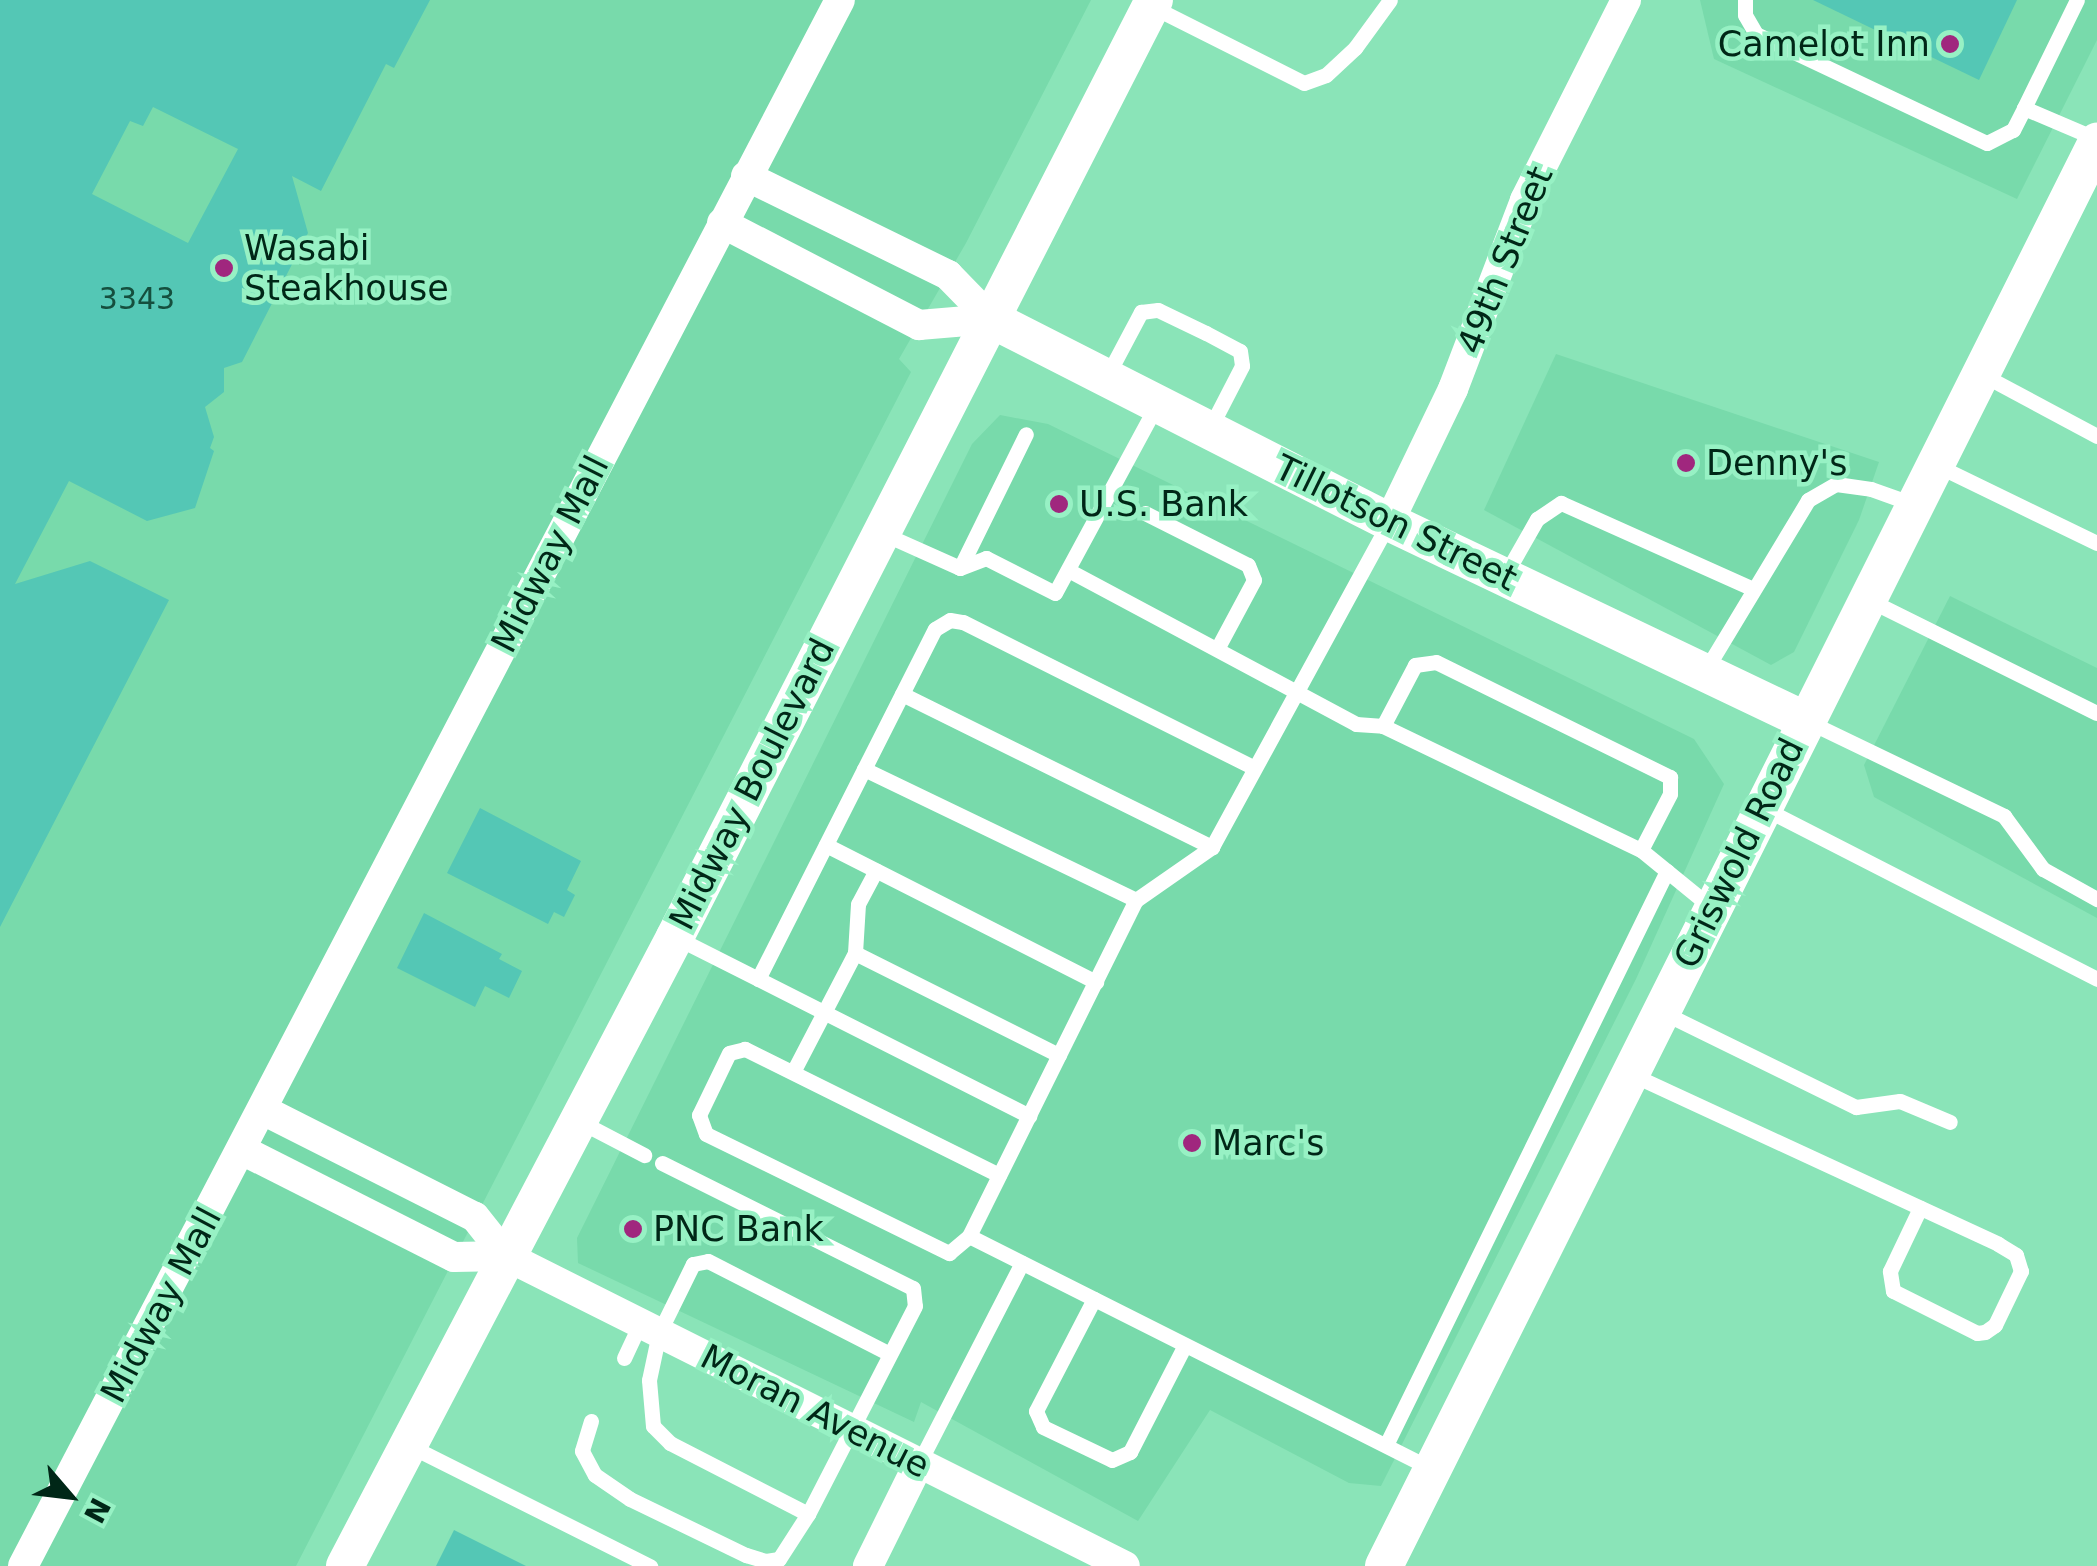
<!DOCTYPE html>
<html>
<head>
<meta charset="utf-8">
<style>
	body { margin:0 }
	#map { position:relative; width:2097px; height:1566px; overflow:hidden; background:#8ae4b8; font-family:"DejaVu Sans",sans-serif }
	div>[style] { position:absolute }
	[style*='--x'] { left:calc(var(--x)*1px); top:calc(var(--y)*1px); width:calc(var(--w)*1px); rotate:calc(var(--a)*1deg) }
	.built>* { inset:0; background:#78daab }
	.building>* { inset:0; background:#54c7b5 }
	.service>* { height:15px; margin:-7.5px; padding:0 7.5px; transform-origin:7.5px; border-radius:7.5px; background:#fff }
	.minor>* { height:30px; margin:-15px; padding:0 15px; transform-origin:15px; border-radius:15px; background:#fff }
	.tertiary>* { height:38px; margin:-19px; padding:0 19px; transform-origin:19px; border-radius:19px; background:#fff }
	.dots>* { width:28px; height:28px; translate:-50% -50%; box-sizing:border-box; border:5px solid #97f1c4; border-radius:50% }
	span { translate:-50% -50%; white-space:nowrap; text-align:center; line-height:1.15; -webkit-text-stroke:9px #97f1c4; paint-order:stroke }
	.number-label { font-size:30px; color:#154f3e }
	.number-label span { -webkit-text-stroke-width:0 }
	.poi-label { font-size:35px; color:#002717 }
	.right { translate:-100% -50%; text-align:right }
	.left { translate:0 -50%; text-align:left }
	.street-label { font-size:35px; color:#002717 }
	.north { position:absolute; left:20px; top:1446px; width:100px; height:100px; -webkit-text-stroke:8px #97f1c4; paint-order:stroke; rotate:118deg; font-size:28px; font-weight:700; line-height:40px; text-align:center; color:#002717 }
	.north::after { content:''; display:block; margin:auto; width:35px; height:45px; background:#002717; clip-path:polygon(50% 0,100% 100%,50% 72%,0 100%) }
</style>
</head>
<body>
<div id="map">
	<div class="built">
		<div style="clip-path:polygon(0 0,1091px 0,966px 243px,899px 359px,911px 372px,296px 1566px,0 1566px)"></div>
		<div style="clip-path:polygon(1700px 0,2097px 0,2097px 40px,2017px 199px,1714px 59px)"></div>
		<div style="clip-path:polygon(1556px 354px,1879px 462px,1859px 520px,1794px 652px,1771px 665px,1484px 510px)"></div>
		<div style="clip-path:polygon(1000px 415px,1048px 424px,1694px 739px,1724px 784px,1636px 979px,1381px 1486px,1349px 1483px,1210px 1410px,1138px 1521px,921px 1402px,914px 1422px,578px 1263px,577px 1238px,972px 444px)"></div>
		<div style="clip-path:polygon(1950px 596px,2097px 668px,2097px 918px,1874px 797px,1864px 765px)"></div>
	</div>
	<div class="building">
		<div style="clip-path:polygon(evenodd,0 0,430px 0,394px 68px,386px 64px,321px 191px,292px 176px,308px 233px,242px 362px,224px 368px,224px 392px,205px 407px,214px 437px,210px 448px,214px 451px,195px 508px,147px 521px,69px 481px,15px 584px,90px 561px,169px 600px,0 927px,0 0,153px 107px,238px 149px,188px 243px,92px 194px,130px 121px,143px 126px,153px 107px)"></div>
		<div style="clip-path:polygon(1813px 0,2017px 0,1979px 80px)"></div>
		<div style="clip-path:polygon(480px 808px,581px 861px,567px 890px,575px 895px,564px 917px,554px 912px,548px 924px,447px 873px)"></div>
		<div style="clip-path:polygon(424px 913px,502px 954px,499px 959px,522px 971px,509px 998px,485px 986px,475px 1007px,397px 968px)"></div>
		<div style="clip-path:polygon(454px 1530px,526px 1566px,436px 1566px)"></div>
	</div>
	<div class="service">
		<div style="--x:1745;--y:0;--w:15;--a:90"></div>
		<div style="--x:1745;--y:15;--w:22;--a:60"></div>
		<div style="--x:1756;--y:34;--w:255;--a:25.3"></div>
		<div style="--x:1987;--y:143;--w:29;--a:-27"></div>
		<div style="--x:2013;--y:130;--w:25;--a:-63"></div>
		<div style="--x:2024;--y:108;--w:79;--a:23"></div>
		<div style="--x:1151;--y:6;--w:171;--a:26.7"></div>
		<div style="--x:1304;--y:83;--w:23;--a:-20"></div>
		<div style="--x:1326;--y:75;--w:40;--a:-43"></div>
		<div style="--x:1355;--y:48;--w:59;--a:-53.9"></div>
		<div style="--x:2024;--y:108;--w:120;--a:-63.9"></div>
		<div style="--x:1983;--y:375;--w:129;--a:28.2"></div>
		<div style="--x:1106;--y:378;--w:75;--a:-62.1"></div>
		<div style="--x:1141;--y:312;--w:17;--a:-7"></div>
		<div style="--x:1158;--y:310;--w:53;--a:25.6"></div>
		<div style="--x:1206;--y:333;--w:38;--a:28"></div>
		<div style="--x:1240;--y:351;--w:15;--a:82"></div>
		<div style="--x:1242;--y:366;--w:72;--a:117.3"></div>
		<div style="--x:1934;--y:464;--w:181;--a:25.9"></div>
		<div style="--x:1145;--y:513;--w:115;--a:26.8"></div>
		<div style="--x:1248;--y:565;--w:16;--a:68"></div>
		<div style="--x:1254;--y:580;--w:78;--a:118.2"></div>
		<div style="--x:884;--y:534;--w:83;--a:24.1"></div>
		<div style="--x:960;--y:568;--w:28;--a:-21"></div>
		<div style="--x:986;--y:558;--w:77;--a:26.9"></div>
		<div style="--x:1055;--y:593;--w:213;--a:-61.6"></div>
		<div style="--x:960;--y:568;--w:149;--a:-63.8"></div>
		<div style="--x:1068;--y:570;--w:327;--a:28.1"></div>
		<div style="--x:1356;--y:724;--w:27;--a:4"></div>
		<div style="--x:1383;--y:726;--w:286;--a:25.7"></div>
		<div style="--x:1641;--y:850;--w:92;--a:39.2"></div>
		<div style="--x:1504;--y:577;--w:67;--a:-60.4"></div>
		<div style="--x:1537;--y:519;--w:29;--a:-34"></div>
		<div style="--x:1561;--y:503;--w:210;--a:24.1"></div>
		<div style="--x:1869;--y:600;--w:254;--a:26.4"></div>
		<div style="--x:1705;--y:671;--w:200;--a:-58.9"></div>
		<div style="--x:1808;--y:500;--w:32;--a:-30"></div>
		<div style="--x:1836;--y:484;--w:35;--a:8"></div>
		<div style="--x:1871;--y:489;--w:45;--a:19.7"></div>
		<div style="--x:902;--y:694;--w:346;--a:26.3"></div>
		<div style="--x:1807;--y:721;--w:219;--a:25.7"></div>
		<div style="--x:2004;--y:816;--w:66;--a:53.7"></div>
		<div style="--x:2043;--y:869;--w:62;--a:29.1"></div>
		<div style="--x:1383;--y:726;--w:69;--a:-62.3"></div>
		<div style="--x:1415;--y:665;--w:21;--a:-8"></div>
		<div style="--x:1436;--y:662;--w:261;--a:26.2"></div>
		<div style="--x:1670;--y:777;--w:17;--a:90"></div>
		<div style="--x:1670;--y:794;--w:63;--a:117.4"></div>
		<div style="--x:864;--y:769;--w:302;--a:25.7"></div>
		<div style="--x:1765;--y:809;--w:373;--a:27.1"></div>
		<div style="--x:826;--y:845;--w:303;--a:26.9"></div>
		<div style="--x:675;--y:937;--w:397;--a:26.8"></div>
		<div style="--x:855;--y:953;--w:228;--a:26.6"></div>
		<div style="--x:758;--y:979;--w:392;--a:-63.2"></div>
		<div style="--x:935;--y:629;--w:17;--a:-31"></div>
		<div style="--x:950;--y:620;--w:13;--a:9"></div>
		<div style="--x:963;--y:622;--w:324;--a:26.6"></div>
		<div style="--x:1664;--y:1013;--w:214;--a:26.1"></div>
		<div style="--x:1856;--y:1107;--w:44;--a:-7.8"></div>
		<div style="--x:1900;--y:1101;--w:54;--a:22.8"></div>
		<div style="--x:793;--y:1072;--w:134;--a:-62.5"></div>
		<div style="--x:855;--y:953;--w:49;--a:-86.5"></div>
		<div style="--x:858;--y:904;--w:38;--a:-62"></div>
		<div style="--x:1633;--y:1075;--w:402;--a:24.8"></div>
		<div style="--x:1998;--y:1244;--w:21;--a:31"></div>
		<div style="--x:2016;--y:1255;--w:17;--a:73"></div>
		<div style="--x:2021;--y:1271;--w:60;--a:115.7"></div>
		<div style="--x:1995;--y:1325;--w:12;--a:145"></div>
		<div style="--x:1985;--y:1332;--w:8;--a:173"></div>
		<div style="--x:1977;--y:1333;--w:94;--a:-153.4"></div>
		<div style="--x:1893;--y:1291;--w:20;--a:-99"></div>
		<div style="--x:1890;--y:1271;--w:70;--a:-64.5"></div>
		<div style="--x:577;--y:1120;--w:76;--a:27.6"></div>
		<div style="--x:662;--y:1163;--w:280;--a:26.5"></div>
		<div style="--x:913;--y:1288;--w:18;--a:84"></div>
		<div style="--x:915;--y:1306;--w:234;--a:117.2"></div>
		<div style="--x:808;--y:1514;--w:155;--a:-152.8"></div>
		<div style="--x:670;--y:1443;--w:24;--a:-135"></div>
		<div style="--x:653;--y:1426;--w:46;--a:-95"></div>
		<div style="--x:649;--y:1380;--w:48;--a:-78"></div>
		<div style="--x:659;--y:1333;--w:77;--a:-63.8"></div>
		<div style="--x:693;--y:1264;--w:15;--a:-11"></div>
		<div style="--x:708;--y:1261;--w:204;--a:27.1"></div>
		<div style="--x:999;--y:1175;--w:284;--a:-153.6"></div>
		<div style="--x:745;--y:1049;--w:16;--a:166"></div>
		<div style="--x:729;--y:1053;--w:69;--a:115.8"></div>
		<div style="--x:699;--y:1115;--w:20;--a:70"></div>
		<div style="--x:706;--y:1134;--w:271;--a:26.1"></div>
		<div style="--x:949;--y:1253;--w:26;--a:-40"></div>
		<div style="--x:969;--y:1236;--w:375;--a:-63.6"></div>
		<div style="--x:1136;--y:900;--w:93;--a:-34.9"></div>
		<div style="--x:1212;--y:847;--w:370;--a:-61.4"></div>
		<div style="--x:969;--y:1236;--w:518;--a:26.71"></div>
		<div style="--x:1094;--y:1299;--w:126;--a:117.4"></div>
		<div style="--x:1036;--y:1411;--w:17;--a:66"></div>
		<div style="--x:1043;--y:1427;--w:76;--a:25.6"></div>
		<div style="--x:1112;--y:1460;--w:20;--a:-24"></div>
		<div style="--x:1130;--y:1452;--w:120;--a:-62.8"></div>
		<div style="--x:624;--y:1358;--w:38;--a:-65"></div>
		<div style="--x:591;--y:1421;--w:31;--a:107"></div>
		<div style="--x:582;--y:1451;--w:27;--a:62"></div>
		<div style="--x:595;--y:1475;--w:42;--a:34.4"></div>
		<div style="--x:630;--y:1499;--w:129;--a:25.8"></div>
		<div style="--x:746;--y:1555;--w:21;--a:17"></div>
		<div style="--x:766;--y:1561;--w:13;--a:-9"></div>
		<div style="--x:779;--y:1559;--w:54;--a:-57.2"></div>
		<div style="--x:408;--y:1445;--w:271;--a:26.6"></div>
		<div style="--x:1386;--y:1445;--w:639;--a:-63.92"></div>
		<div style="--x:919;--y:1463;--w:225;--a:-62.8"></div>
	</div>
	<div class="minor">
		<div style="--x:746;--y:176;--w:225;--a:26.1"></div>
		<div style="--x:948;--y:275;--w:62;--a:45.7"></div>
		<div style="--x:722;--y:223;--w:222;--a:27.4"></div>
		<div style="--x:919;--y:325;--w:72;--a:-4.8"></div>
		<div style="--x:1389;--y:522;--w:148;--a:-64.3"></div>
		<div style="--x:1453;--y:389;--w:202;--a:-69.1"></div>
		<div style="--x:1525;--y:200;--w:224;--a:-63.2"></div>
		<div style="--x:263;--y:1110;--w:237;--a:26.8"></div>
		<div style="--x:475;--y:1217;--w:50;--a:51.5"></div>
		<div style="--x:506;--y:1256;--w:692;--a:26.6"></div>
		<div style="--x:242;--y:1150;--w:237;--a:26.8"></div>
		<div style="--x:454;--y:1257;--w:52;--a:-1.1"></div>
		<div style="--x:23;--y:1566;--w:1766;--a:-62.45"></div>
		<div style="--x:868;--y:1566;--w:115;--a:-63.7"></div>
	</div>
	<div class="tertiary">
		<div style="--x:991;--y:319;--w:447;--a:27"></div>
		<div style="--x:1389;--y:522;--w:461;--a:25.5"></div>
		<div style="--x:345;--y:1566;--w:710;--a:-62.32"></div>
		<div style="--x:675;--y:937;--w:1052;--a:-62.92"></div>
		<div style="--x:1384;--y:1566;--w:1593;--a:-63.4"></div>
	</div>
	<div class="dots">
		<div style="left:1950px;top:44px;background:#a0277e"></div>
		<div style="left:224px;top:268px;background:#a0277e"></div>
		<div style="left:1686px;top:463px;background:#a0277e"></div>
		<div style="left:1059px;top:504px;background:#a0277e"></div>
		<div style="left:1192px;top:1143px;background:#a0277e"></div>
		<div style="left:633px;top:1229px;background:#a0277e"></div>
	</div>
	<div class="number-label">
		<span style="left:137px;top:299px">3343</span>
	</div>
	<div class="poi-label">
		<span class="right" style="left:1930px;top:44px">Camelot Inn</span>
		<span class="left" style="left:244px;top:268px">Wasabi<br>Steakhouse</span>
		<span class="left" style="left:1706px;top:463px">Denny's</span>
		<span class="left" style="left:1079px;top:504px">U.S. Bank</span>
		<span class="left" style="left:1212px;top:1143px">Marc's</span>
		<span class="left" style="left:653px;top:1229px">PNC Bank</span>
	</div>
	<div class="street-label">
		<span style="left:1505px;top:260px;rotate:-68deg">49th Street</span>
		<span style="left:1396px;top:523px;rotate:26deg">Tillotson Street</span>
		<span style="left:550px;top:554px;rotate:-63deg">Midway Mall</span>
		<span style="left:752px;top:784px;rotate:-63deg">Midway Boulevard</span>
		<span style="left:1739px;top:853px;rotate:-64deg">Griswold Road</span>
		<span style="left:161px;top:1305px;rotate:-62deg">Midway Mall</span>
		<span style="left:815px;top:1411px;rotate:27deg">Moran Avenue</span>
	</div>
	<div class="north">N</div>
</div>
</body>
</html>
